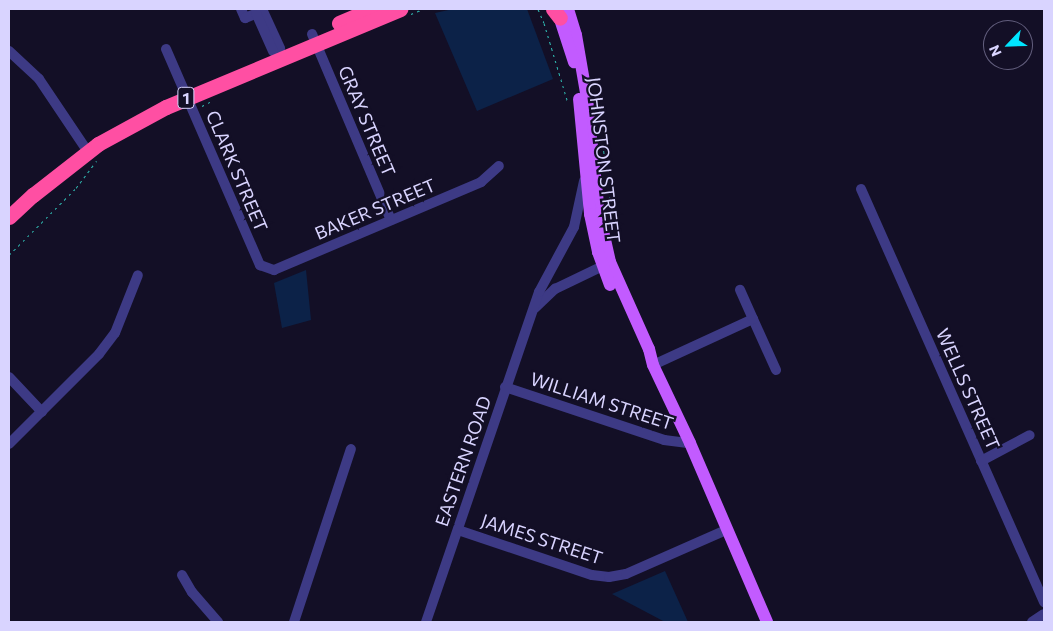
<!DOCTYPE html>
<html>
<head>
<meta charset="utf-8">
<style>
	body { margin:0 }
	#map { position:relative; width:1053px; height:631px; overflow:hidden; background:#130f26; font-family:Commissioner,sans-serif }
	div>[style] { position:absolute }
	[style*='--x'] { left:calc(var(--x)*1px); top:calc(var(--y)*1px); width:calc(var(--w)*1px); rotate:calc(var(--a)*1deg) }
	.water>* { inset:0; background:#0c2248 }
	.path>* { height:1px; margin-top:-0.5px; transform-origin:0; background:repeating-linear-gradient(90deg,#2fb8b0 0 2.5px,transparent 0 6.5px) }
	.minor>* { height:10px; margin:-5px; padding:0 5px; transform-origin:5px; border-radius:5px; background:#3d3a85 }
	.major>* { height:12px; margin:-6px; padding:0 6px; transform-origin:6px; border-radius:6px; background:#c25bff }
	.highway>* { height:15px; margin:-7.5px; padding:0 7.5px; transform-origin:7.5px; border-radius:7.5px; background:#ff4fa3 }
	span { translate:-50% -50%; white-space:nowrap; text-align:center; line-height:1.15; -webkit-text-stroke:4.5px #130f26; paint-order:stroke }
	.shield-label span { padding:1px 4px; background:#130f26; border:1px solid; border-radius:4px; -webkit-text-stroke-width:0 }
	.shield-label { font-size:16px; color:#d9d4ff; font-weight:700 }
	.street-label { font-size:18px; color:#d9d4ff }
	.frame { position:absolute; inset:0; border:10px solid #d9d4ff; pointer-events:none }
	.north { position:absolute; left:983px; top:20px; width:50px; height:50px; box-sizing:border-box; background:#130f26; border:1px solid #625e7d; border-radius:50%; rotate:246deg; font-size:14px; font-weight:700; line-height:20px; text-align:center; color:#d9d4ff }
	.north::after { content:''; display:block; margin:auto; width:18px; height:22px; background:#00e5ff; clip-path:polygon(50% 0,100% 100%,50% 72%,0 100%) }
</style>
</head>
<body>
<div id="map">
	<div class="water">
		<div style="clip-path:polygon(453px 9px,527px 9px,553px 79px,477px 111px,435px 13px)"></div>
		<div style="clip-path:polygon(306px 270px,311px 320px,282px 328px,274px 283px)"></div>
		<div style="clip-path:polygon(665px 571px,688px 622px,665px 622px,612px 594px)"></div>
	</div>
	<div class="path">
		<div style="--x:538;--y:9;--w:15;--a:67"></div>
		<div style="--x:544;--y:23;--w:84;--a:73.3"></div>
		<div style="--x:411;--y:14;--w:13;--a:-23"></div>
		<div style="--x:202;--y:106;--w:9;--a:-27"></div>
		<div style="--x:602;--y:138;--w:93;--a:82.6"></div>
		<div style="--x:9;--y:255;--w:95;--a:-45"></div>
		<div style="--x:76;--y:188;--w:34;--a:-53"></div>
	</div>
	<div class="minor">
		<div style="--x:241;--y:9;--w:10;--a:66"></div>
		<div style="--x:245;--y:18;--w:18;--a:-22"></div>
		<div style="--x:263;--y:11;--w:41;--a:65.3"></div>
		<div style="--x:256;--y:13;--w:42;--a:65.9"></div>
		<div style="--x:312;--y:34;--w:202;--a:67"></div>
		<div style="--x:166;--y:49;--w:236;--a:66.5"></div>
		<div style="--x:260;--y:265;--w:15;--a:20"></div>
		<div style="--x:274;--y:270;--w:225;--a:-23"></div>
		<div style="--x:481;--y:182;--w:24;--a:-42"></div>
		<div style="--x:9;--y:51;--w:41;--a:43"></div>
		<div style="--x:39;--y:79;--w:81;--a:56.1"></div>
		<div style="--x:861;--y:189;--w:452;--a:66.1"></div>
		<div style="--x:535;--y:308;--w:28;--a:-44"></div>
		<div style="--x:555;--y:289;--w:60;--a:-25.7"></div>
		<div style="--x:753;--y:319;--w:56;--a:65.7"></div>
		<div style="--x:653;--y:365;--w:110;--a:-24.7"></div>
		<div style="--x:753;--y:319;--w:32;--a:-114"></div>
		<div style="--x:9;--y:377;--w:48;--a:46.7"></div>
		<div style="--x:505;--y:387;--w:168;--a:18.4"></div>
		<div style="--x:664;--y:440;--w:26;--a:7"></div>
		<div style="--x:9;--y:444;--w:127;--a:-45"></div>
		<div style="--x:99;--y:354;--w:26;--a:-53"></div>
		<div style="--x:115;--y:333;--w:62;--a:-68.4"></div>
		<div style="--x:981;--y:461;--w:55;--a:-28"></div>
		<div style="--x:458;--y:530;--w:141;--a:18.6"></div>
		<div style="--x:592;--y:575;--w:17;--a:7"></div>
		<div style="--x:609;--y:577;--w:17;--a:-10"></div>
		<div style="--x:626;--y:574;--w:109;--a:-23.7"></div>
		<div style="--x:182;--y:575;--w:20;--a:60"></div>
		<div style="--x:192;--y:592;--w:40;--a:49"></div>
		<div style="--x:294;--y:622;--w:182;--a:-71.8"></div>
		<div style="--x:426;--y:622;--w:349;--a:-71.1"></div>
		<div style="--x:539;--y:292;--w:74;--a:-61.7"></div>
		<div style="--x:574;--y:227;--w:47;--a:-77.7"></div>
		<div style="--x:1032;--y:622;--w:14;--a:-34"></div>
	</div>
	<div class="major">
		<div style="--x:568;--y:9;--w:27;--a:73"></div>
		<div style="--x:576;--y:35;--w:65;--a:80.2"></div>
		<div style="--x:587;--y:99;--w:115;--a:84"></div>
		<div style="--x:599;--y:213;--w:50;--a:77.3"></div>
		<div style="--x:610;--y:262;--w:95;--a:65.9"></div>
		<div style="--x:649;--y:349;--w:16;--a:76"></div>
		<div style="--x:653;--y:365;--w:86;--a:64.6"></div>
		<div style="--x:690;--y:443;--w:195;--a:66.7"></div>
		<div style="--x:557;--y:10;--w:55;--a:71.9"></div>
		<div style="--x:579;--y:99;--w:116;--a:84.5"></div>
		<div style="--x:590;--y:214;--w:39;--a:78"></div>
		<div style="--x:598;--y:252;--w:35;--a:70"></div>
	</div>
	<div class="highway">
		<div style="--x:553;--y:9;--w:11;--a:52"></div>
		<div style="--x:339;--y:23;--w:36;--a:-23"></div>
		<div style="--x:9;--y:217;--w:33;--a:-43"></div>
		<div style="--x:33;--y:195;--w:83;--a:-38.1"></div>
		<div style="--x:98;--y:144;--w:77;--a:-28.6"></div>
		<div style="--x:166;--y:107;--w:254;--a:-22.7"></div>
	</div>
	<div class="shield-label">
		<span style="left:186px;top:98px">1</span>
	</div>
	<div class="street-label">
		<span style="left:367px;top:121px;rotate:67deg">GRAY STREET</span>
		<span style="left:604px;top:160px;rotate:83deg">JOHNSTON STREET</span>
		<span style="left:237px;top:171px;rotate:67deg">CLARK STREET</span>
		<span style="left:375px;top:209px;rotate:-23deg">BAKER STREET</span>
		<span style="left:968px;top:389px;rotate:66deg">WELLS STREET</span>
		<span style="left:602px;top:401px;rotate:18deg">WILLIAM STREET</span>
		<span style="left:463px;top:461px;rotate:-71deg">EASTERN ROAD</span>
		<span style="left:542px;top:539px;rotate:18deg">JAMES STREET</span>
	</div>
	<div class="frame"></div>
	<div class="north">N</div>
</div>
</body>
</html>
